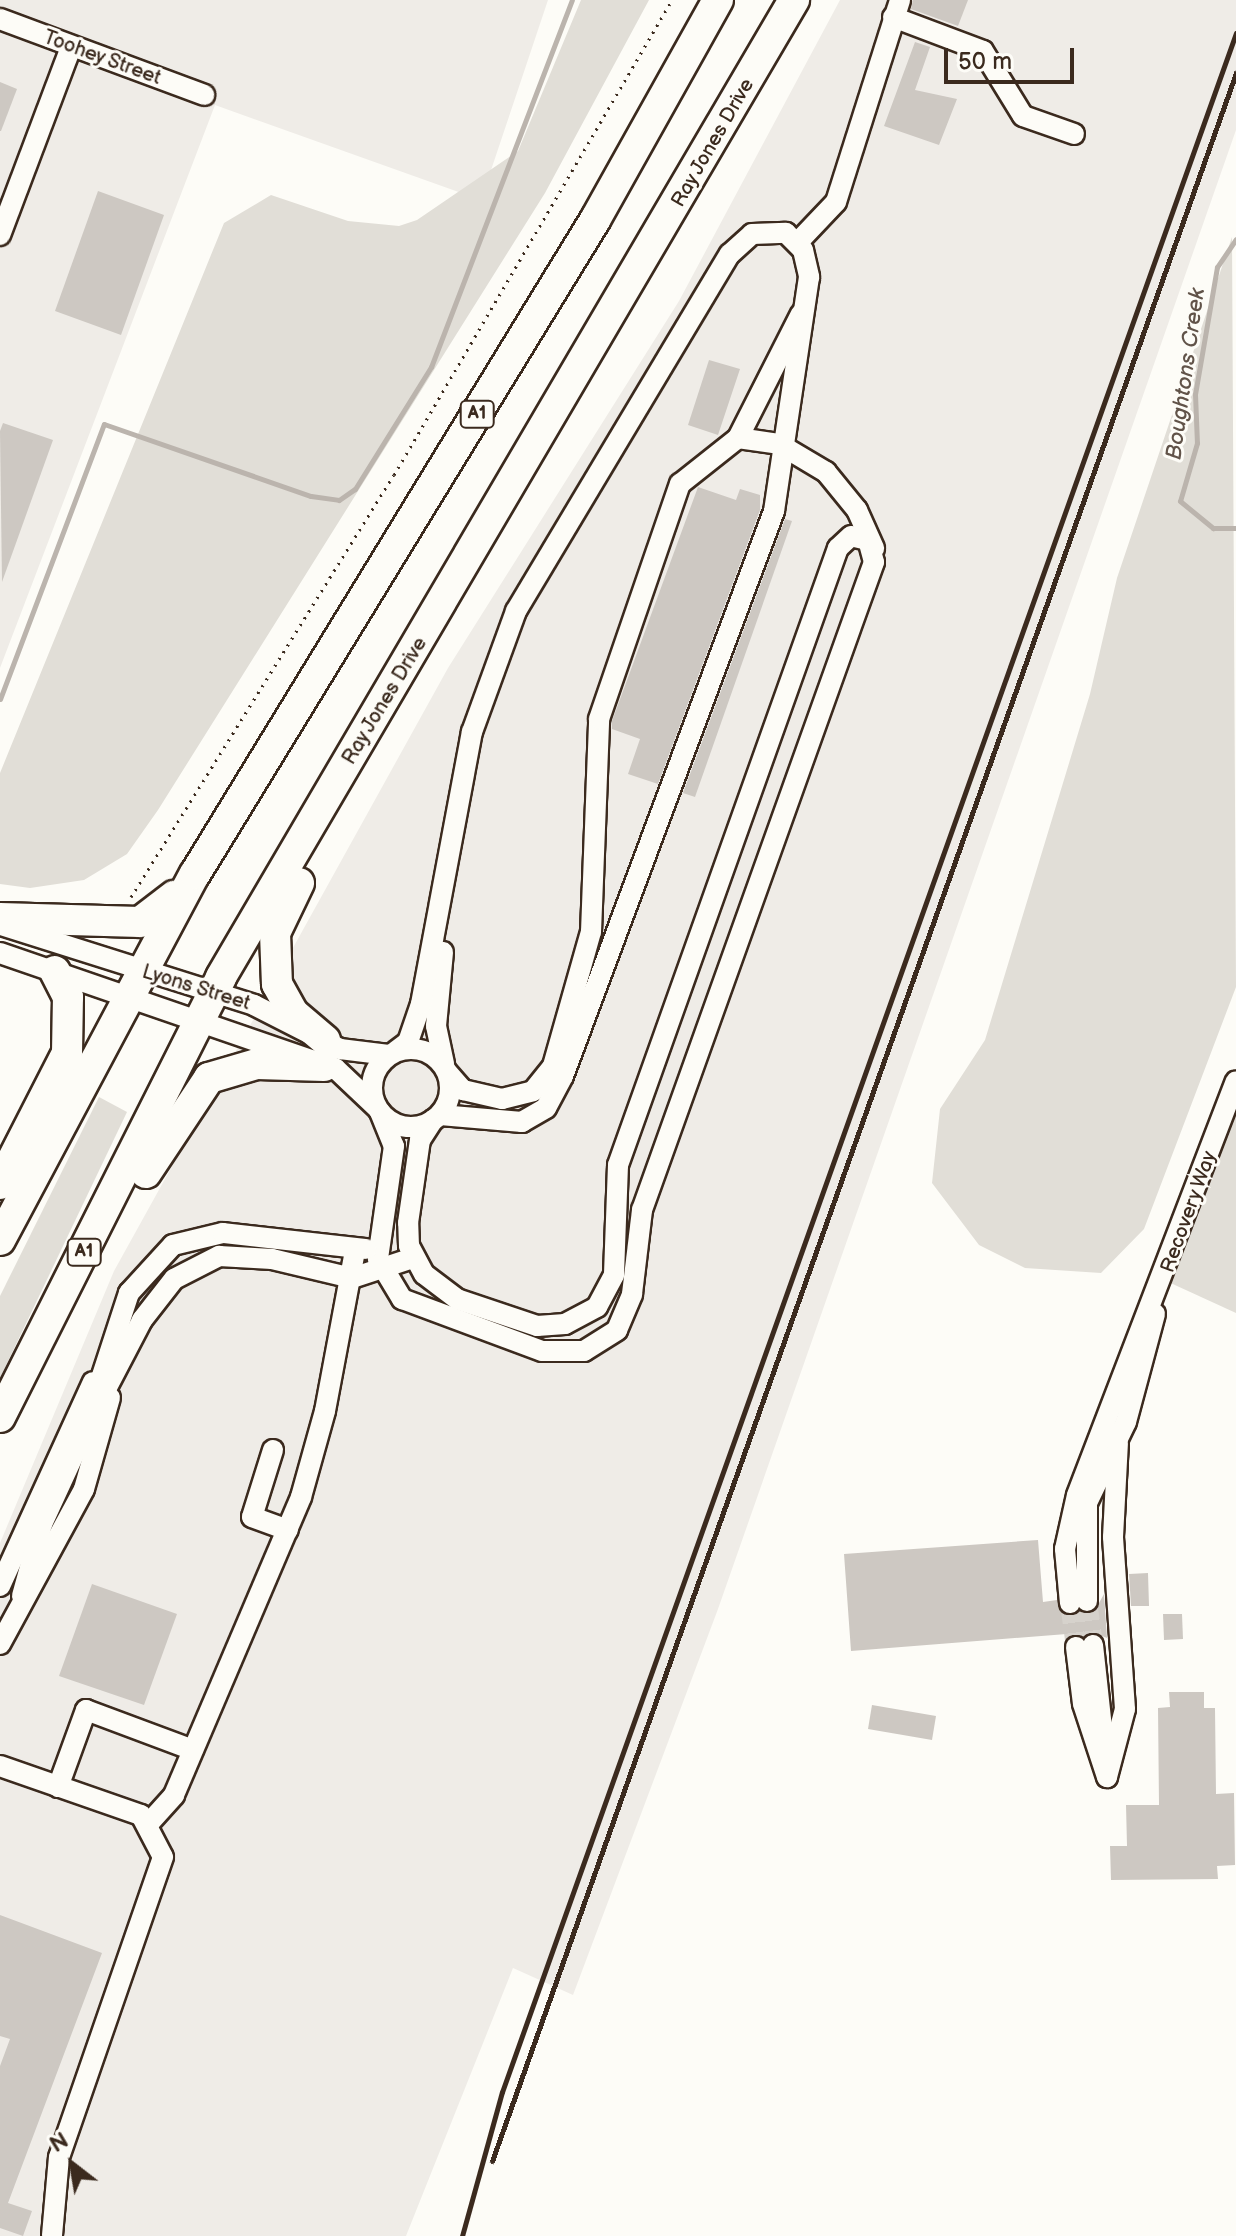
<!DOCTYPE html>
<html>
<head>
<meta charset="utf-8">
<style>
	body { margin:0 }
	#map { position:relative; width:1236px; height:2236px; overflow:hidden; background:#fdfcf7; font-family:"Balsamiq Sans",sans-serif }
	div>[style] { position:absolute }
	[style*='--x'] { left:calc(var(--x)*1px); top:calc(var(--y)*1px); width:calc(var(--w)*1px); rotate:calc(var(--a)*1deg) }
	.built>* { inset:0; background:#efece7 }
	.green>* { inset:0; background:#e1ded7 }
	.stream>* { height:5px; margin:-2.5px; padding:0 2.5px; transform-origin:2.5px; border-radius:2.5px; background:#bbb4ad }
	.building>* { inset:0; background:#cdc8c2 }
	.minor-tunnel>* { height:20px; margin-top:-10px; transform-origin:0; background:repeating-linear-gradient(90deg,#d6d2cc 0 20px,transparent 0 30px) }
	.path>* { height:3px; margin-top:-1.5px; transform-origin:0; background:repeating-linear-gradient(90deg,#3b2a1e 0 2px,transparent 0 8px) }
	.roads { filter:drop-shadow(2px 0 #3b2a1e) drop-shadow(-2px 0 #3b2a1e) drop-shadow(0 2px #3b2a1e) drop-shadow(0 -2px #3b2a1e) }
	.minor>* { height:20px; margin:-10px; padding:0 10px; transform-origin:10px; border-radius:10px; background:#fdfcf7 }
	.minor>.ring { margin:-10px; padding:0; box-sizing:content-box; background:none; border:20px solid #fdfcf7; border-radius:50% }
	.highway>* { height:30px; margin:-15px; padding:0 15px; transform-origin:15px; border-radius:15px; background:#fdfcf7 }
	.rail>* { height:5px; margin:-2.5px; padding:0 2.5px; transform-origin:2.5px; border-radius:2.5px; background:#3b2a1e }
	span { translate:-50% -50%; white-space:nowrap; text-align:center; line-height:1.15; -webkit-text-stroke:6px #fdfcf7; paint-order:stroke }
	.shield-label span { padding:2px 6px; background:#fdfcf7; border:2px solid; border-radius:6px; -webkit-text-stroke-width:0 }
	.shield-label { font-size:18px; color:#3b2a1e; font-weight:700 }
	.street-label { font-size:20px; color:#3b2a1e }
	.water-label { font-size:22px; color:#615349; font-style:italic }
	.north { position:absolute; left:32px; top:2124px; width:80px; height:80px; -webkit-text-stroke:6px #fdfcf7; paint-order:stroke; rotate:329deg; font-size:22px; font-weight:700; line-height:32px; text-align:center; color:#3b2a1e }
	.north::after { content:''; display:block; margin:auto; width:28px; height:36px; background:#3b2a1e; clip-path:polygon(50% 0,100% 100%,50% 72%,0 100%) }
	.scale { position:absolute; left:944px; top:48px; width:130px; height:36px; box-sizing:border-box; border:4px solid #3b2a1e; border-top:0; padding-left:10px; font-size:24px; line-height:28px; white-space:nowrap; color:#3b2a1e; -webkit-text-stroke:6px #fdfcf7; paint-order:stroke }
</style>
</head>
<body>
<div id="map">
	<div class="built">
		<div style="clip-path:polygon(0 0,548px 0,481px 200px,215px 105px,0 668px)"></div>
		<div style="clip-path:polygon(840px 0,1236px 0,1236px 130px,718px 1609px,573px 1995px,513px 1968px,406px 2236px,0 2236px,0 1543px,114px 1271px,448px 668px,679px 301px)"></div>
	</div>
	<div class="green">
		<div style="clip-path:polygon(581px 0,649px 0,545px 193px,158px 810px,127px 854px,84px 880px,30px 888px,0 884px,0 773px,224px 223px,271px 195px,348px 221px,399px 226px,417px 220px,518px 151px)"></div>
		<div style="clip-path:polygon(1232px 237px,1236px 987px,1144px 1229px,1101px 1273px,1025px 1268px,979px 1245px,932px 1183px,940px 1109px,985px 1040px,1090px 694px,1117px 578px)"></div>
		<div style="clip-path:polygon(1236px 1081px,1236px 1313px,1164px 1280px)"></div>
		<div style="clip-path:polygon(99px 1097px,127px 1112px,0 1378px,0 1296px)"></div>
	</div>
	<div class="stream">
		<div style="--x:1236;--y:239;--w:34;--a:124"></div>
		<div style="--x:1217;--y:267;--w:129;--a:99.8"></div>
		<div style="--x:1195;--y:394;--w:49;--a:87.7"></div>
		<div style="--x:1197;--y:443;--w:60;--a:106.3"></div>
		<div style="--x:1180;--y:501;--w:43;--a:39.3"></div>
		<div style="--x:1213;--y:528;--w:23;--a:0"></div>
		<div style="--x:0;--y:699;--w:294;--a:-69.3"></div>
		<div style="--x:104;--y:424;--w:219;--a:19.2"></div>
		<div style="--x:311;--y:496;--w:28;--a:8"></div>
		<div style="--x:339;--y:500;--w:19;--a:-35"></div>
		<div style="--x:355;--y:489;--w:144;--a:-58.1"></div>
		<div style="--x:431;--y:367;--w:393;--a:-69"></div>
	</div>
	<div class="building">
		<div style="clip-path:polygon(913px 0,968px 0,958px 26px,911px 9px)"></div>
		<div style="clip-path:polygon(915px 42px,930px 47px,915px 90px,957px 99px,939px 145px,884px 126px)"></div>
		<div style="clip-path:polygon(0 82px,17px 89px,1px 131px,0 131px)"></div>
		<div style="clip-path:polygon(98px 191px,164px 215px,121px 335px,55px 311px)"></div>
		<div style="clip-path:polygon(709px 360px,740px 369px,718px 435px,688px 425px)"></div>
		<div style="clip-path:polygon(3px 423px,53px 440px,2px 582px,0 431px)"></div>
		<div style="clip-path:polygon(698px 487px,736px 500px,740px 489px,760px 495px,760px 510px,658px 784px,628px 774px,640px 739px,612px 729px,612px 721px)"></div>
		<div style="clip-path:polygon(785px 519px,792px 521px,695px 797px,683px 793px)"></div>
		<div style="clip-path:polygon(1038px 1540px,1043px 1602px,1057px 1600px,1072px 1616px,1094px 1612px,1104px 1594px,1107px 1638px,1092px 1632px,851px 1651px,844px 1554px)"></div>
		<div style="clip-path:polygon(1148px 1573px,1149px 1606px,1131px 1606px,1129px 1574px)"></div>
		<div style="clip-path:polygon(92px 1584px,177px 1614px,144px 1705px,59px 1676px)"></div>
		<div style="clip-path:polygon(1163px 1614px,1182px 1614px,1183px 1639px,1164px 1640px)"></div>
		<div style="clip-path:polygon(1169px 1692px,1204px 1692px,1204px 1708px,1215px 1708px,1216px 1794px,1234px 1793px,1235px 1865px,1217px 1866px,1218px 1879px,1111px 1880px,1110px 1846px,1127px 1846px,1126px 1805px,1159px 1805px,1158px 1708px,1170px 1707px)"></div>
		<div style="clip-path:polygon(872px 1705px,936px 1716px,932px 1740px,868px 1729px)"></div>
		<div style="clip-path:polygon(0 1915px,102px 1953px,8px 2203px,32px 2211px,23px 2236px,0 2228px,0 2066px,10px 2039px,0 2036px)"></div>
	</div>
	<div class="minor-tunnel">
		<div style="--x:1087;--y:1601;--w:44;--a:82.2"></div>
		<div style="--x:1070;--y:1603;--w:44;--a:82.2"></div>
	</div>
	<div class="path">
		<div style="--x:131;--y:897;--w:497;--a:-58.1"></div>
		<div style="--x:394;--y:475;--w:550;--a:-59.66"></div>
	</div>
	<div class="roads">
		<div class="minor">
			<div style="--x:893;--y:17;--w:96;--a:20.7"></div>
			<div style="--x:983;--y:51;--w:76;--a:58.4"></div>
			<div style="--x:1023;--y:116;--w:54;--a:19.4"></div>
			<div style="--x:0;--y:19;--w:218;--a:20.4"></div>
			<div style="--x:0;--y:235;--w:201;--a:-69.3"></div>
			<div style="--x:798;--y:242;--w:55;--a:-46.5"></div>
			<div style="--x:836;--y:202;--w:212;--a:-72.4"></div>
			<div style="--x:738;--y:438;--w:41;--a:8.3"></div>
			<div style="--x:779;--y:444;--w:55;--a:30.8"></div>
			<div style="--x:826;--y:472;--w:49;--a:50.8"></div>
			<div style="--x:857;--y:510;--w:42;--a:65.9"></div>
			<div style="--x:1;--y:925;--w:265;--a:17.5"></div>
			<div style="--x:254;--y:1005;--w:97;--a:27.1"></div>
			<div style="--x:340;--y:1049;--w:49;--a:7"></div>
			<div style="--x:443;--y:952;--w:74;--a:95.4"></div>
			<div style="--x:436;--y:1026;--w:39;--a:78"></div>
			<div style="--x:0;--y:953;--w:355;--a:19"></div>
			<div style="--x:336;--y:1069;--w:55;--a:43.5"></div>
			<div class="ring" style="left:372px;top:1049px;width:58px;height:58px"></div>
			<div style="--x:396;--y:1051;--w:15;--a:-37"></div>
			<div style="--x:408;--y:1042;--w:40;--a:-71.1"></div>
			<div style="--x:421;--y:1004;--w:277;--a:-79.4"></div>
			<div style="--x:472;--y:732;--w:129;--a:-70"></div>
			<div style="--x:516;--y:611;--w:416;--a:-59.1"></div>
			<div style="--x:730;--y:254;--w:30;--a:-42"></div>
			<div style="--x:752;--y:234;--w:34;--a:-2"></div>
			<div style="--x:786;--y:233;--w:24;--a:45"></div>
			<div style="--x:803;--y:250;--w:28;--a:77"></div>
			<div style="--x:809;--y:277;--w:237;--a:98.5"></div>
			<div style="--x:774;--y:511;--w:603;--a:110.48"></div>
			<div style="--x:563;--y:1076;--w:36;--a:118"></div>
			<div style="--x:546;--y:1108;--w:28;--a:150"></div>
			<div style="--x:522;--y:1122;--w:82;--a:-175.1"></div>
			<div style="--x:448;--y:1073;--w:23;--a:49"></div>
			<div style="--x:463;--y:1090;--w:40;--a:13"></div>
			<div style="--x:502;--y:1099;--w:32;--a:-14"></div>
			<div style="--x:533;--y:1091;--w:32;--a:-51"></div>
			<div style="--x:553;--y:1066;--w:139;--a:-74.2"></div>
			<div style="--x:591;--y:932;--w:213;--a:-87.8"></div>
			<div style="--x:599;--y:719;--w:249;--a:-71"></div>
			<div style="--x:680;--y:484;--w:74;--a:-38.4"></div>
			<div style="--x:738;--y:438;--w:139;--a:-63.1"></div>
			<div style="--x:380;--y:1112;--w:37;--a:68"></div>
			<div style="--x:394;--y:1146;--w:114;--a:98.1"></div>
			<div style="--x:378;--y:1259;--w:47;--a:59"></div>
			<div style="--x:402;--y:1299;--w:149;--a:20.4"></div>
			<div style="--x:542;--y:1351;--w:42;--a:0"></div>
			<div style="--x:584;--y:1351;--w:39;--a:-32"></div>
			<div style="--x:617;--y:1330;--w:39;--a:-67"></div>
			<div style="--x:632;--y:1294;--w:85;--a:-83.2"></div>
			<div style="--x:642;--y:1210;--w:688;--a:-70.3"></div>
			<div style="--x:874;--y:562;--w:23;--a:-105"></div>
			<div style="--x:868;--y:540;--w:17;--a:-167"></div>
			<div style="--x:851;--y:536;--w:18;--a:137"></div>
			<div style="--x:838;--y:548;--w:655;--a:109.62"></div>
			<div style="--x:618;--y:1165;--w:110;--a:92.1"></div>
			<div style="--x:614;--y:1275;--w:36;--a:118"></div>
			<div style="--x:597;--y:1307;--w:36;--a:152"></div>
			<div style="--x:565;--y:1324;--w:28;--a:176"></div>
			<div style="--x:537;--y:1326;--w:84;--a:-161.4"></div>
			<div style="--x:457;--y:1299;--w:41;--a:-142.9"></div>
			<div style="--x:424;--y:1274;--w:32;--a:-118"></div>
			<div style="--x:409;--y:1246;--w:23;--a:-92"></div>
			<div style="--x:408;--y:1223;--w:84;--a:-81.8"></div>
			<div style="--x:420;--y:1140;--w:24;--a:-57"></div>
			<div style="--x:94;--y:1400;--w:113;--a:-71.9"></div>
			<div style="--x:129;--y:1293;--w:65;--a:-47.5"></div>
			<div style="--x:173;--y:1245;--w:51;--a:-13.5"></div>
			<div style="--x:223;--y:1233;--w:144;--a:6.4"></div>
			<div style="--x:273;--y:1450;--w:70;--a:107.4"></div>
			<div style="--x:252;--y:1517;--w:38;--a:20"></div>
			<div style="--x:0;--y:1586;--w:224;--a:-65.5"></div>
			<div style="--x:22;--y:1596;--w:75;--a:-74.5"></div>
			<div style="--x:42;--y:1524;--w:112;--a:-65.3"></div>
			<div style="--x:89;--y:1422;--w:115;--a:-62.5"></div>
			<div style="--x:142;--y:1320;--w:52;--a:-52"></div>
			<div style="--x:174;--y:1279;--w:51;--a:-27.1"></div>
			<div style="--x:219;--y:1256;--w:53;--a:3.2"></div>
			<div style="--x:272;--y:1259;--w:82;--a:13.4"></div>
			<div style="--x:352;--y:1278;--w:64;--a:-18.2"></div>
			<div style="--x:1087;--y:1601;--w:98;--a:-90"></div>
			<div style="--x:1087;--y:1503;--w:90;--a:-64.3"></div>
			<div style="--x:1126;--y:1422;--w:112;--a:-75"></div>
			<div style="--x:1070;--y:1603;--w:54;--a:-95.3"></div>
			<div style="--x:1065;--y:1549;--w:55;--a:-77.5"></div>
			<div style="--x:1077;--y:1495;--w:443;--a:-69"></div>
			<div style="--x:0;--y:1644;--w:176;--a:-61.5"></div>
			<div style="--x:84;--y:1489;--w:95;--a:-74.1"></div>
			<div style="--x:1093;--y:1645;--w:93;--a:83.8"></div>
			<div style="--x:1076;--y:1647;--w:57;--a:83"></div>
			<div style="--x:1083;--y:1704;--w:77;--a:71.8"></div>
			<div style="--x:0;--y:1766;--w:149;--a:19.2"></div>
			<div style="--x:141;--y:1815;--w:47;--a:62.4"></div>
			<div style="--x:163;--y:1857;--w:318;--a:109.1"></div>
			<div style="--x:59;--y:2157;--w:79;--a:95.1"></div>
			<div style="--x:1107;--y:1777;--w:70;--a:-75.2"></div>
			<div style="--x:1125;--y:1709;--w:172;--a:-94"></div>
			<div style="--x:1113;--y:1537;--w:94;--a:-87"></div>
			<div style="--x:58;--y:1787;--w:82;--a:-70"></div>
			<div style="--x:86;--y:1710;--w:114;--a:20.5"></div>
			<div style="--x:150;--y:1822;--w:36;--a:-48"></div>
			<div style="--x:174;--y:1795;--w:324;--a:-66.9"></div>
			<div style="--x:301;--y:1497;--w:89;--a:-74.4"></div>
			<div style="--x:325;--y:1411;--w:164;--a:-79.4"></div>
		</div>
		<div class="highway">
			<div style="--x:299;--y:883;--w:55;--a:115.6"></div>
			<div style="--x:275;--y:933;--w:51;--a:87.8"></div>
			<div style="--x:277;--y:984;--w:33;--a:61"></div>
			<div style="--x:293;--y:1013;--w:42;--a:40.2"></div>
			<div style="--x:0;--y:918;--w:140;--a:1.6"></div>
			<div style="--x:140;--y:922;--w:43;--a:-37.4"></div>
			<div style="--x:146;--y:1173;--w:114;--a:-56.4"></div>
			<div style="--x:209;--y:1078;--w:50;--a:-16.3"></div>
			<div style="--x:257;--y:1064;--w:67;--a:1.7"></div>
			<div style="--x:0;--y:1184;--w:147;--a:-62.9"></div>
			<div style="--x:67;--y:1053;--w:56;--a:-89"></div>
			<div style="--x:68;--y:997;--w:29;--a:-117"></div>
			<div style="--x:0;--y:1240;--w:415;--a:-62"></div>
			<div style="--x:195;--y:874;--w:767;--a:-58.55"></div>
			<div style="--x:595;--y:220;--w:252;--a:-60.8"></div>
			<div style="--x:0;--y:1417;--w:492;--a:-63.3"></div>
			<div style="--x:221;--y:977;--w:1133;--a:-59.61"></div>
		</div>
	</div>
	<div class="rail">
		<div style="--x:492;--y:2161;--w:2217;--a:-70.39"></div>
		<div style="--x:462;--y:2236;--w:149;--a:-74.5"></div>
		<div style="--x:502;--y:2092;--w:2186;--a:-70.38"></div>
	</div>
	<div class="shield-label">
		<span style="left:477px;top:414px">A1</span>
		<span style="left:84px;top:1252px">A1</span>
	</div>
	<div class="street-label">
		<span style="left:102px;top:58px;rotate:20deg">Toohey Street</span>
		<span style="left:713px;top:143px;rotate:-60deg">Ray Jones Drive</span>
		<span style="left:385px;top:701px;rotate:-59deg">Ray Jones Drive</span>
		<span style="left:196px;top:988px;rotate:17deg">Lyons Street</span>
		<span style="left:1189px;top:1212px;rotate:-70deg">Recovery Way</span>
	</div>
	<div class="water-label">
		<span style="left:1186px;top:374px;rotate:-82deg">Boughtons Creek</span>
	</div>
	<div class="north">N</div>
	<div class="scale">50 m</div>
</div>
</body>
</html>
